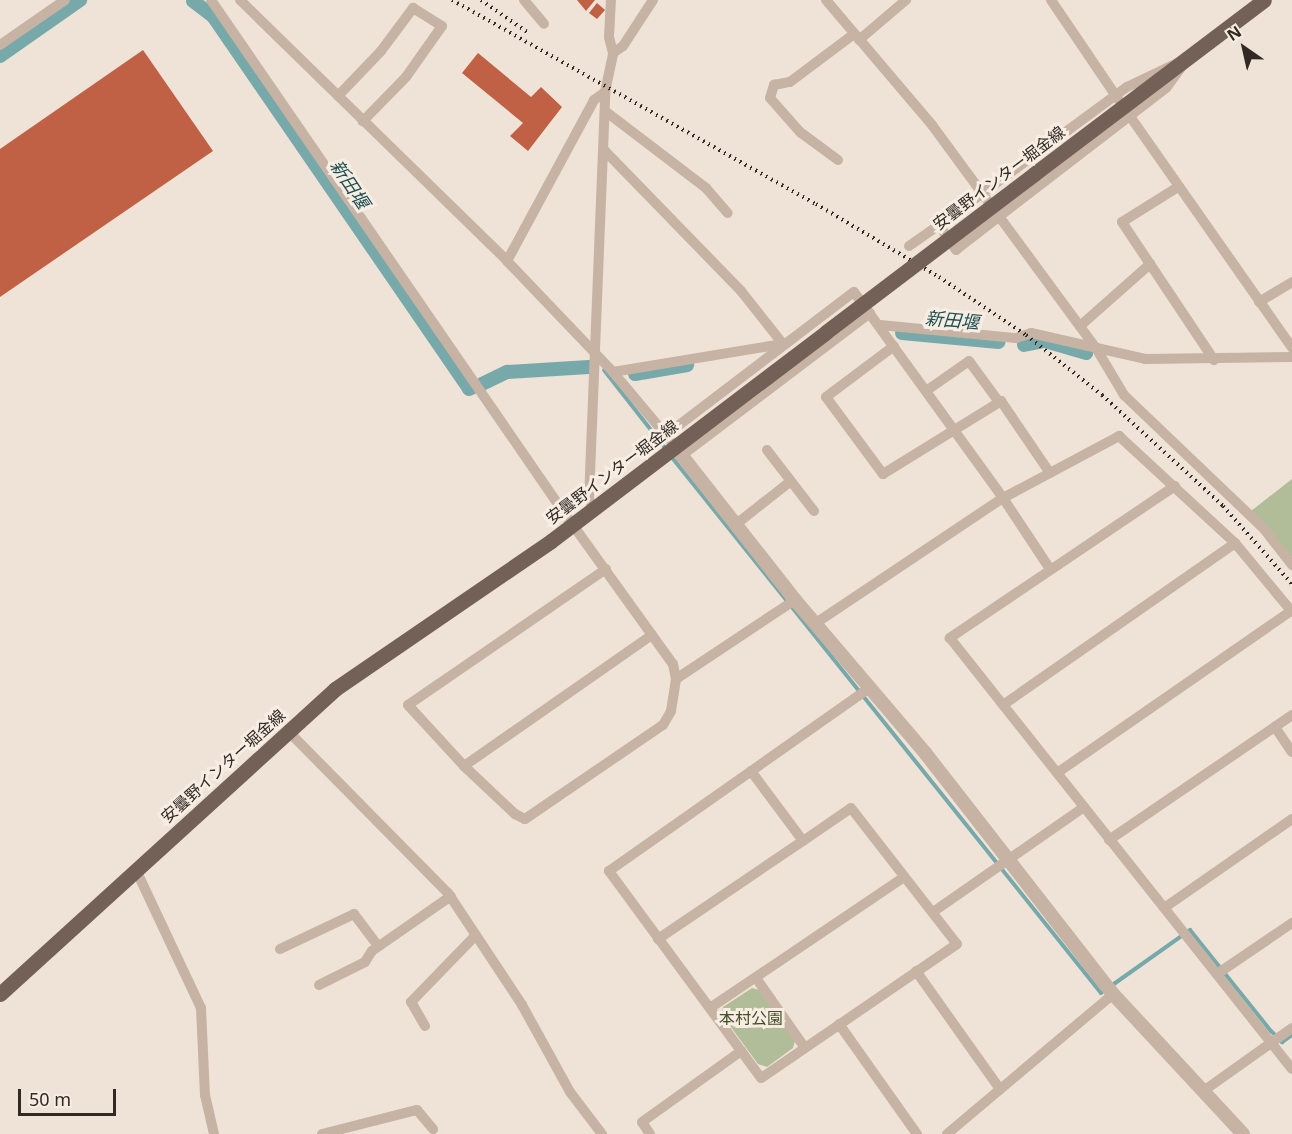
<!DOCTYPE html>
<html>
<head>
<meta charset="utf-8">
<style>
	body { margin:0 }
	#map { position:relative; width:1292px; height:1134px; overflow:hidden; background:#efe3d7; font-family:"Noto Sans","Noto Sans JP",sans-serif }
	div>[style] { position:absolute }
	[style*='--x'] { left:calc(var(--x)*1px); top:calc(var(--y)*1px); width:calc(var(--w)*1px); rotate:calc(var(--a)*1deg) }
	.green>* { inset:0; background:#b1bd98 }
	.stream>* { height:4px; margin:-2px; padding:0 2px; transform-origin:2px; border-radius:2px; background:#78a9aa }
	.canal>* { height:14px; margin:-7px; padding:0 7px; transform-origin:7px; border-radius:7px; background:#78a9aa }
	.building>* { inset:0; background:#c06044 }
	.minor>* { height:10px; margin:-5px; padding:0 5px; transform-origin:5px; border-radius:5px; background:#c6b3a4 }
	.tertiary>* { height:14px; margin:-7px; padding:0 7px; transform-origin:7px; border-radius:7px; background:#c6b3a4 }
	.primary>* { height:15px; margin:-7.5px; padding:0 7.5px; transform-origin:7.5px; border-radius:7.5px; background:#736057 }
	.rail>* { height:4px; margin-top:-2px; transform-origin:0; background:repeating-linear-gradient(90deg,#322925 0 1.5px,transparent 0 6px) }
	.primary-bridge>* { height:15px; margin:-7.5px; padding:0 7.5px; transform-origin:7.5px; border-radius:7.5px; background:#736057 }
	span { translate:-50% -50%; white-space:nowrap; text-align:center; line-height:1.15; -webkit-text-stroke:6px #f7ede3; paint-order:stroke }
	.street-label { font-size:16px; color:#322925 }
	.park-label { font-size:16px; color:#424f2a }
	.water-label { font-size:18px; color:#1d4e51; font-style:italic }
	.north { position:absolute; left:1214px; top:18px; width:60px; height:60px; -webkit-text-stroke:4px #f7ede3; paint-order:stroke; rotate:326deg; font-size:16px; font-weight:700; line-height:24px; text-align:center; color:#322925 }
	.north::after { content:''; display:block; margin:auto; width:21px; height:27px; background:#322925; clip-path:polygon(50% 0,100% 100%,50% 72%,0 100%) }
	.scale { position:absolute; left:18px; top:1089px; width:98px; height:27px; box-sizing:border-box; border:3px solid #322925; border-top:0; padding-left:8px; font-size:18px; line-height:21px; white-space:nowrap; color:#322925; -webkit-text-stroke:4px #f7ede3; paint-order:stroke }
</style>
</head>
<body>
<div id="map">
	<div class="green">
		<div style="clip-path:polygon(1292px 479px,1292px 557px,1251px 511px)"></div>
		<div style="clip-path:polygon(752px 988px,759px 990px,795px 1041px,793px 1048px,767px 1067px,758px 1064px,722px 1015px,723px 1007px)"></div>
	</div>
	<div class="stream">
		<div style="--x:604;--y:370;--w:100;--a:51.9"></div>
		<div style="--x:670;--y:455;--w:689;--a:51.3"></div>
		<div style="--x:1101;--y:993;--w:5;--a:-37"></div>
		<div style="--x:1111;--y:986;--w:97;--a:-35.3"></div>
		<div style="--x:1190;--y:930;--w:129;--a:51.3"></div>
		<div style="--x:1271;--y:1031;--w:16;--a:45"></div>
		<div style="--x:1282;--y:1042;--w:12;--a:-35"></div>
	</div>
	<div class="canal">
		<div style="--x:193;--y:1;--w:25;--a:37"></div>
		<div style="--x:213;--y:16;--w:452;--a:55.5"></div>
		<div style="--x:469;--y:389;--w:4;--a:-27"></div>
		<div style="--x:0;--y:56;--w:98;--a:-35"></div>
		<div style="--x:902;--y:333;--w:97;--a:5.3"></div>
		<div style="--x:1024;--y:345;--w:21;--a:-11"></div>
		<div style="--x:1045;--y:341;--w:43;--a:16.3"></div>
		<div style="--x:635;--y:374;--w:53;--a:-9.8"></div>
		<div style="--x:482;--y:384;--w:28;--a:-26"></div>
		<div style="--x:507;--y:372;--w:82;--a:-3.5"></div>
	</div>
	<div class="building">
		<div style="clip-path:polygon(577px 0,595px 0,586px 11px)"></div>
		<div style="clip-path:polygon(597px 3px,605px 10px,597px 19px,589px 13px)"></div>
		<div style="clip-path:polygon(143px 50px,213px 151px,0 297px,0 149px)"></div>
		<div style="clip-path:polygon(478px 53px,531px 97px,541px 87px,562px 107px,528px 151px,510px 136px,523px 123px,462px 73px)"></div>
	</div>
	<div class="minor">
		<div style="--x:211;--y:0;--w:616;--a:55.46"></div>
		<div style="--x:560;--y:507;--w:193;--a:54.3"></div>
		<div style="--x:673;--y:664;--w:15;--a:79"></div>
		<div style="--x:676;--y:679;--w:143;--a:-33.6"></div>
		<div style="--x:240;--y:0;--w:373;--a:44.3"></div>
		<div style="--x:507;--y:261;--w:153;--a:46.3"></div>
		<div style="--x:613;--y:372;--w:172;--a:-9.4"></div>
		<div style="--x:524;--y:0;--w:31;--a:50"></div>
		<div style="--x:826;--y:0;--w:164;--a:49.7"></div>
		<div style="--x:932;--y:125;--w:277;--a:53.7"></div>
		<div style="--x:1096;--y:348;--w:55;--a:59.2"></div>
		<div style="--x:1124;--y:395;--w:194;--a:43.7"></div>
		<div style="--x:1264;--y:529;--w:46;--a:52.1"></div>
		<div style="--x:1051;--y:0;--w:120;--a:55.9"></div>
		<div style="--x:859;--y:40;--w:62;--a:-40.4"></div>
		<div style="--x:0;--y:45;--w:79;--a:-34.7"></div>
		<div style="--x:613;--y:53;--w:12;--a:-35"></div>
		<div style="--x:623;--y:46;--w:55;--a:-56.9"></div>
		<div style="--x:1188;--y:58;--w:37;--a:126"></div>
		<div style="--x:1166;--y:88;--w:265;--a:142.4"></div>
		<div style="--x:956;--y:250;--w:30;--a:-124"></div>
		<div style="--x:939;--y:225;--w:233;--a:-36.3"></div>
		<div style="--x:1127;--y:87;--w:68;--a:-25.4"></div>
		<div style="--x:338;--y:96;--w:62;--a:-46.3"></div>
		<div style="--x:381;--y:51;--w:54;--a:-53.3"></div>
		<div style="--x:413;--y:8;--w:34;--a:32"></div>
		<div style="--x:442;--y:26;--w:62;--a:125.2"></div>
		<div style="--x:406;--y:77;--w:62;--a:134.3"></div>
		<div style="--x:605;--y:111;--w:127;--a:37.3"></div>
		<div style="--x:706;--y:188;--w:33;--a:49"></div>
		<div style="--x:1127;--y:112;--w:288;--a:55"></div>
		<div style="--x:604;--y:150;--w:197;--a:45.8"></div>
		<div style="--x:741;--y:291;--w:68;--a:51.6"></div>
		<div style="--x:838;--y:160;--w:47;--a:-143.6"></div>
		<div style="--x:800;--y:132;--w:45;--a:-131.4"></div>
		<div style="--x:770;--y:98;--w:14;--a:-73"></div>
		<div style="--x:774;--y:85;--w:16;--a:-11"></div>
		<div style="--x:790;--y:82;--w:80;--a:-36.9"></div>
		<div style="--x:1178;--y:187;--w:66;--a:148"></div>
		<div style="--x:1122;--y:222;--w:166;--a:56.3"></div>
		<div style="--x:909;--y:246;--w:37;--a:-35"></div>
		<div style="--x:507;--y:261;--w:183;--a:-61.6"></div>
		<div style="--x:594;--y:100;--w:14;--a:-36"></div>
		<div style="--x:1259;--y:302;--w:39;--a:-31"></div>
		<div style="--x:880;--y:325;--w:137;--a:5.5"></div>
		<div style="--x:1016;--y:338;--w:16;--a:-18"></div>
		<div style="--x:1031;--y:333;--w:117;--a:12.8"></div>
		<div style="--x:1145;--y:359;--w:147;--a:-0.8"></div>
		<div style="--x:1080;--y:326;--w:94;--a:-41.5"></div>
		<div style="--x:894;--y:346;--w:85;--a:143.1"></div>
		<div style="--x:826;--y:397;--w:96;--a:53.5"></div>
		<div style="--x:883;--y:474;--w:139;--a:-31.7"></div>
		<div style="--x:1001;--y:401;--w:87;--a:55.8"></div>
		<div style="--x:613;--y:372;--w:89;--a:50"></div>
		<div style="--x:926;--y:391;--w:52;--a:-34.9"></div>
		<div style="--x:969;--y:361;--w:51;--a:53.8"></div>
		<div style="--x:666;--y:435;--w:236;--a:-37.3"></div>
		<div style="--x:854;--y:292;--w:254;--a:54.1"></div>
		<div style="--x:1003;--y:498;--w:85;--a:56.5"></div>
		<div style="--x:767;--y:450;--w:77;--a:52.4"></div>
		<div style="--x:681;--y:456;--w:237;--a:-37.1"></div>
		<div style="--x:1175;--y:486;--w:272;--a:146"></div>
		<div style="--x:950;--y:638;--w:550;--a:51.57"></div>
		<div style="--x:594;--y:509;--w:11;--a:-117"></div>
		<div style="--x:589;--y:499;--w:407;--a:-87.7"></div>
		<div style="--x:605;--y:92;--w:40;--a:-78"></div>
		<div style="--x:613;--y:53;--w:16;--a:-104"></div>
		<div style="--x:609;--y:37;--w:37;--a:-87"></div>
		<div style="--x:735;--y:525;--w:71;--a:-38.2"></div>
		<div style="--x:606;--y:569;--w:240;--a:145.5"></div>
		<div style="--x:408;--y:705;--w:83;--a:47.4"></div>
		<div style="--x:464;--y:766;--w:70;--a:43.3"></div>
		<div style="--x:515;--y:814;--w:11;--a:27"></div>
		<div style="--x:525;--y:819;--w:167;--a:-34.3"></div>
		<div style="--x:663;--y:725;--w:16;--a:-60"></div>
		<div style="--x:671;--y:711;--w:32;--a:-81"></div>
		<div style="--x:816;--y:623;--w:225;--a:-33.8"></div>
		<div style="--x:1003;--y:498;--w:132;--a:-28.1"></div>
		<div style="--x:1119;--y:436;--w:158;--a:42.7"></div>
		<div style="--x:1235;--y:543;--w:89;--a:50.4"></div>
		<div style="--x:1003;--y:705;--w:283;--a:-34.9"></div>
		<div style="--x:1275;--y:727;--w:30;--a:56"></div>
		<div style="--x:288;--y:731;--w:228;--a:45.4"></div>
		<div style="--x:448;--y:893;--w:134;--a:56.5"></div>
		<div style="--x:522;--y:1005;--w:99;--a:61.1"></div>
		<div style="--x:570;--y:1092;--w:53;--a:52.7"></div>
		<div style="--x:464;--y:766;--w:229;--a:-34.9"></div>
		<div style="--x:751;--y:771;--w:87;--a:53.4"></div>
		<div style="--x:803;--y:841;--w:58;--a:-34.5"></div>
		<div style="--x:851;--y:808;--w:172;--a:52.1"></div>
		<div style="--x:957;--y:944;--w:237;--a:145.6"></div>
		<div style="--x:761;--y:1078;--w:257;--a:-126.3"></div>
		<div style="--x:609;--y:871;--w:318;--a:-35.1"></div>
		<div style="--x:1057;--y:773;--w:285;--a:-34.7"></div>
		<div style="--x:1109;--y:840;--w:222;--a:-34.3"></div>
		<div style="--x:136;--y:870;--w:153;--a:64.8"></div>
		<div style="--x:201;--y:1008;--w:87;--a:87.4"></div>
		<div style="--x:205;--y:1095;--w:40;--a:77"></div>
		<div style="--x:1164;--y:908;--w:156;--a:-34.8"></div>
		<div style="--x:933;--y:912;--w:184;--a:-34.8"></div>
		<div style="--x:658;--y:939;--w:175;--a:-34.1"></div>
		<div style="--x:280;--y:949;--w:82;--a:-25.3"></div>
		<div style="--x:354;--y:914;--w:40;--a:53"></div>
		<div style="--x:916;--y:971;--w:145;--a:54.6"></div>
		<div style="--x:1217;--y:974;--w:91;--a:-34.2"></div>
		<div style="--x:756;--y:978;--w:85;--a:55"></div>
		<div style="--x:319;--y:985;--w:51;--a:-26.6"></div>
		<div style="--x:365;--y:962;--w:13;--a:-58"></div>
		<div style="--x:372;--y:951;--w:96;--a:-34.8"></div>
		<div style="--x:710;--y:1008;--w:234;--a:-34"></div>
		<div style="--x:839;--y:1024;--w:135;--a:54.7"></div>
		<div style="--x:425;--y:1026;--w:28;--a:-120"></div>
		<div style="--x:411;--y:1002;--w:93;--a:-45.9"></div>
		<div style="--x:1202;--y:1092;--w:110;--a:-35.4"></div>
		<div style="--x:322;--y:1134;--w:98;--a:-14.2"></div>
		<div style="--x:417;--y:1110;--w:25;--a:50"></div>
		<div style="--x:650;--y:1134;--w:14;--a:-124"></div>
		<div style="--x:642;--y:1122;--w:122;--a:-35.6"></div>
		<div style="--x:947;--y:1134;--w:217;--a:-40.1"></div>
	</div>
	<div class="tertiary">
		<div style="--x:675;--y:447;--w:194;--a:51.9"></div>
		<div style="--x:795;--y:600;--w:202;--a:49.6"></div>
		<div style="--x:926;--y:754;--w:304;--a:52.1"></div>
		<div style="--x:1113;--y:994;--w:191;--a:47.1"></div>
	</div>
	<div class="primary">
		<div style="--x:1034;--y:174;--w:288;--a:-37.1"></div>
		<div style="--x:0;--y:994;--w:453;--a:-42.3"></div>
		<div style="--x:335;--y:689;--w:262;--a:-34.4"></div>
		<div style="--x:551;--y:541;--w:345;--a:-37.2"></div>
	</div>
	<div class="rail">
		<div style="--x:452;--y:0;--w:417;--a:29.3"></div>
		<div style="--x:816;--y:204;--w:143;--a:30.7"></div>
		<div style="--x:939;--y:277;--w:105;--a:33.7"></div>
		<div style="--x:1026;--y:335;--w:97;--a:38.3"></div>
		<div style="--x:1102;--y:395;--w:164;--a:42.5"></div>
		<div style="--x:1223;--y:506;--w:104;--a:48.5"></div>
		<div style="--x:481;--y:0;--w:56;--a:34.8"></div>
	</div>
	<div class="primary-bridge">
		<div style="--x:826;--y:332;--w:261;--a:-37.2"></div>
	</div>
	<div class="street-label">
		<span style="left:999px;top:178px;rotate:-37deg">安曇野インター堀金線</span>
		<span style="left:612px;top:472px;rotate:-37deg">安曇野インター堀金線</span>
		<span style="left:223px;top:766px;rotate:-42deg">安曇野インター堀金線</span>
	</div>
	<div class="park-label">
		<span style="left:751px;top:1018px">本村公園</span>
	</div>
	<div class="water-label">
		<span style="left:350px;top:184px;rotate:56deg">新田堰</span>
		<span style="left:952px;top:320px;rotate:5deg">新田堰</span>
	</div>
	<div class="north">N</div>
	<div class="scale">50 m</div>
</div>
</body>
</html>
